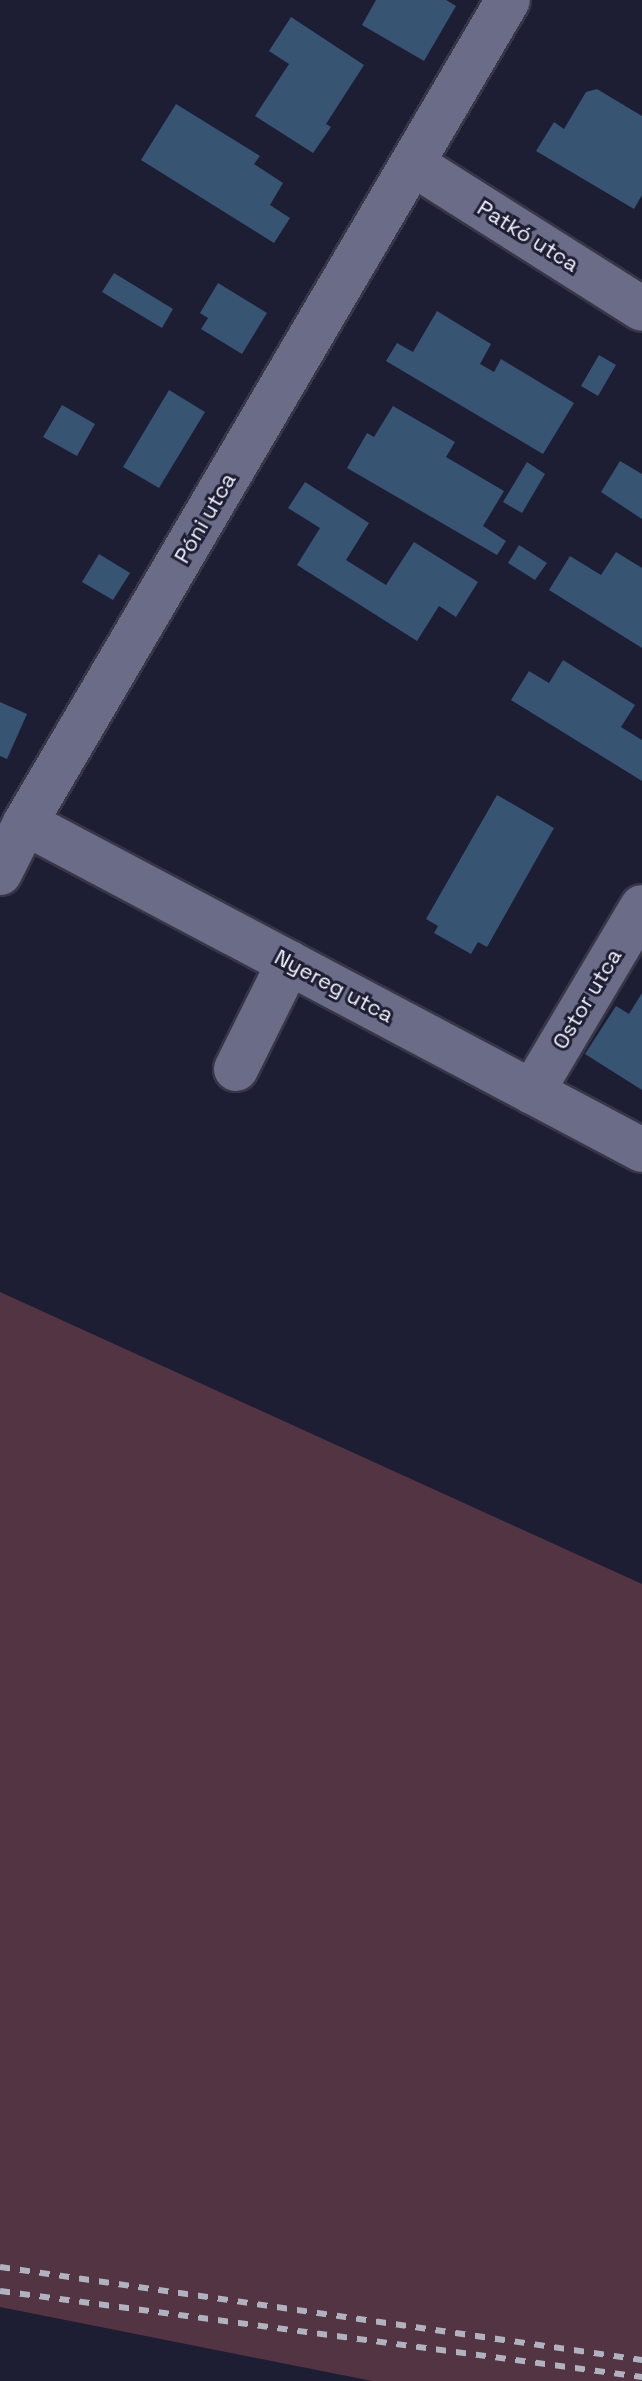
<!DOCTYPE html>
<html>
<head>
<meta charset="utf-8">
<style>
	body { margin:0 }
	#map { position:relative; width:642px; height:2381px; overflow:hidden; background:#1d1d33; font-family:"Space Grotesk",sans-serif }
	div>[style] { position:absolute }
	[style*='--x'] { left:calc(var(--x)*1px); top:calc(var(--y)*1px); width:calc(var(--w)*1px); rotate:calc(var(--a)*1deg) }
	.green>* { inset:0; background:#523443 }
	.building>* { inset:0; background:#385473 }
	.roads { filter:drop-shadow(2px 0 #373647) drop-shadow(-2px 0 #373647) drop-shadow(0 2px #373647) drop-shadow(0 -2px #373647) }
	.minor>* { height:44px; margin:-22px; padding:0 22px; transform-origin:22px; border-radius:22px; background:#6b6c87 }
	.rail>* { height:6px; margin-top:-3px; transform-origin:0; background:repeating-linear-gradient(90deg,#b1b2bf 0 10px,transparent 0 20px) }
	span { translate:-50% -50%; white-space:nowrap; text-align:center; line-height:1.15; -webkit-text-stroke:6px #1d1d33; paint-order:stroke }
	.street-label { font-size:22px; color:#f2f3fc }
</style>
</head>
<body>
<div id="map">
	<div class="green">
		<div style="clip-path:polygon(0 1292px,642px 1584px,642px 2381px,372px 2381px,0 2307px)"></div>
	</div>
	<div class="building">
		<div style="clip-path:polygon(376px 0,446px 0,456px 6px,424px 61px,362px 25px)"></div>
		<div style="clip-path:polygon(291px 17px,364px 65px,326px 124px,331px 127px,313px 153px,255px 116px,289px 64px,269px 51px)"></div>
		<div style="clip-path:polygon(597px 89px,642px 116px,642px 195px,634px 209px,536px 151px,554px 122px,564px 129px,586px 92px)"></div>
		<div style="clip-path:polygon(176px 104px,260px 156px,254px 164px,283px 183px,270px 205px,290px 218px,274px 243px,141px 160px)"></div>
		<div style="clip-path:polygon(114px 273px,173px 309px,162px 328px,102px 292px)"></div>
		<div style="clip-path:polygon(218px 283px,267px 313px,242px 354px,201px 329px,208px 318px,200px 313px)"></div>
		<div style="clip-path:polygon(437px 311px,491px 344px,480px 364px,494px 372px,501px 359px,574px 403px,543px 454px,386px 361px,397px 343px,413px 352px)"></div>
		<div style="clip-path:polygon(599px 355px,616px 365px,598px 396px,581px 386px)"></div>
		<div style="clip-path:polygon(169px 390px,205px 412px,159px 488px,123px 467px)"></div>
		<div style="clip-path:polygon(62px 405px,95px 424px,77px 456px,43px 437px)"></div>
		<div style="clip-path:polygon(393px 406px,455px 442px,446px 457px,504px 491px,483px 526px,506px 541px,497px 555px,347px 468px,367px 433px,374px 437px)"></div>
		<div style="clip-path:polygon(620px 461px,642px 474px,642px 519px,601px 492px)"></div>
		<div style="clip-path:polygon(527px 462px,545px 474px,522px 513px,503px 502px)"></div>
		<div style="clip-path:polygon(305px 482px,369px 523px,346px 560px,386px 585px,414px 542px,478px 582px,456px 617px,439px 606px,417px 641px,297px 565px,320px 528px,288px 508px)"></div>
		<div style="clip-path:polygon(519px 545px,547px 563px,535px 580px,508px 563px)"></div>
		<div style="clip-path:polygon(616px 552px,642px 568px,642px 648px,549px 590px,570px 556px,601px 575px)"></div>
		<div style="clip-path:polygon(99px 554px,130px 573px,113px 600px,82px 582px)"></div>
		<div style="clip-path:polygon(563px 660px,635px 705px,621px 727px,642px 740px,642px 781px,511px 700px,529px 671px,549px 683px)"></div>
		<div style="clip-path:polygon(0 702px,27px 714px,7px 759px,0 756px)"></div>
		<div style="clip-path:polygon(497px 795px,554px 828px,487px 947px,478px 942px,471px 954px,434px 933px,438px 926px,426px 919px)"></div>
		<div style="clip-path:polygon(642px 993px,642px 1090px,585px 1054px,616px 1006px,629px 1014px)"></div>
	</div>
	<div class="roads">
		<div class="minor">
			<div style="--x:413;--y:164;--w:271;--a:32.3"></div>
			<div style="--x:25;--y:823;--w:698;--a:27.92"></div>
			<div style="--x:0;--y:873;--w:56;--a:-63.4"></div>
			<div style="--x:25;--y:823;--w:954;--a:-59.59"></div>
			<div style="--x:236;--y:1069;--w:119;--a:-63.6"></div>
			<div style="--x:532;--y:1092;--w:215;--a:-59.3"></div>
		</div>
	</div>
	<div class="rail">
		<div style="--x:0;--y:2267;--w:649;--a:8.24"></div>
		<div style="--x:0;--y:2291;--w:648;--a:7.63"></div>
	</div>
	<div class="street-label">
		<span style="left:528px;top:236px;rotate:32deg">Patkó utca</span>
		<span style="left:205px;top:518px;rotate:-60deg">Póni utca</span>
		<span style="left:334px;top:986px;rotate:28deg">Nyereg utca</span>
		<span style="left:587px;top:999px;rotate:-59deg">Ostor utca</span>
	</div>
</div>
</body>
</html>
